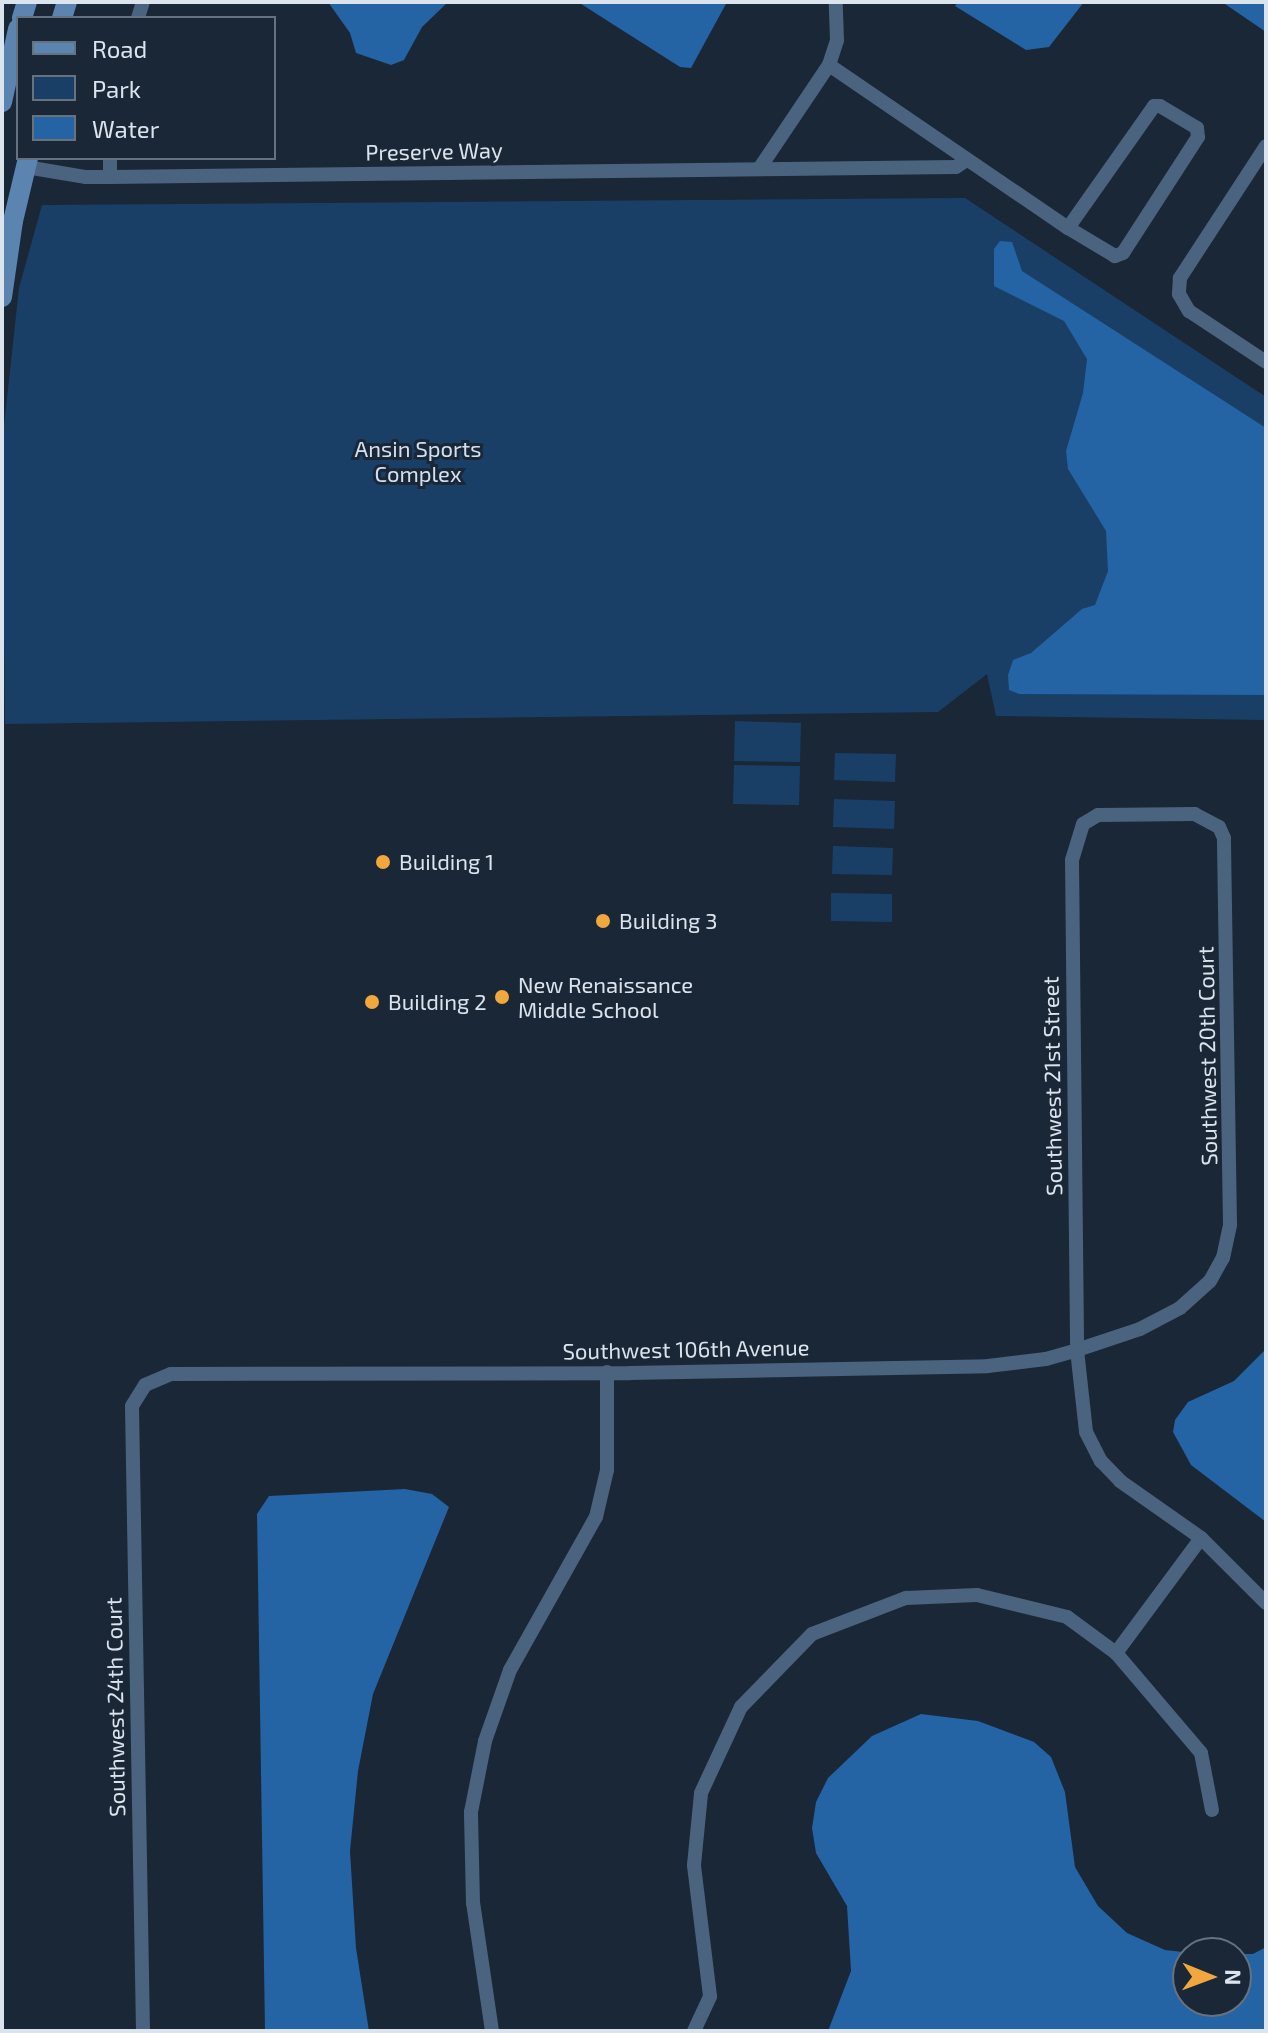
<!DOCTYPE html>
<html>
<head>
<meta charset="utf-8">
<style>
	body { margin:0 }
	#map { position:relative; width:1268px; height:2033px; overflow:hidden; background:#1a2736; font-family:"Exo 2",sans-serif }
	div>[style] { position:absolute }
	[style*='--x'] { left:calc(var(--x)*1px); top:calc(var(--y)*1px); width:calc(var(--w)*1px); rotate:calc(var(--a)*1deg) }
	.green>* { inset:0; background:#1a3f67 }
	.water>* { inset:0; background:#2463a4 }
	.street>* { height:14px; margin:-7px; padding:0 7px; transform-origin:7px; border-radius:7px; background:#4a637f }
	.secondary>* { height:20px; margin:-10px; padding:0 10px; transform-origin:10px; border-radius:10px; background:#5c84b1 }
	.dots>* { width:22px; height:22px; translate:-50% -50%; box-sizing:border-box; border:4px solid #1a2736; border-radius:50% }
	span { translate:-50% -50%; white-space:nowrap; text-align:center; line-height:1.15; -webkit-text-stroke:6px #1a2736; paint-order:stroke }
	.street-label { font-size:22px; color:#dbe3ed }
	.park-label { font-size:22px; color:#d1e1f3 }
	.poi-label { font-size:22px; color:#dbe3ed }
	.left { translate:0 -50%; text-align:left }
	.frame { position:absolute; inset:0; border:4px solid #dbe3ed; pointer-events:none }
	.legend { position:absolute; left:16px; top:16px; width:260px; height:144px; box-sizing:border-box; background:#1a2736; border:2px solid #67727f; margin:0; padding:10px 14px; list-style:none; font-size:24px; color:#dbe3ed }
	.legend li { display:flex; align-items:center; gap:16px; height:40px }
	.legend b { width:40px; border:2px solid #67727f }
	.north { position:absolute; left:1172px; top:1937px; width:80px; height:80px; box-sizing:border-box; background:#1a2736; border:2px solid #67727f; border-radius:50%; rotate:91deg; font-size:22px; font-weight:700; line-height:32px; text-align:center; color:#dbe3ed }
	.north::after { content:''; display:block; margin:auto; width:28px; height:36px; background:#efa73e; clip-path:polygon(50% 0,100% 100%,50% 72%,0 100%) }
</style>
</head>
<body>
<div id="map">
	<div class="green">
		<div style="clip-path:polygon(965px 198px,1266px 397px,1266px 720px,996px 716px,987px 674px,938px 712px,5px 724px,2px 444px,19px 288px,42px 205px)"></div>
		<div style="clip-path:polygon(735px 721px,801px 723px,800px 762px,734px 761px)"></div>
		<div style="clip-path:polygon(835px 753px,896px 754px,895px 782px,834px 780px)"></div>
		<div style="clip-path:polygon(734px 765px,800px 766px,799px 805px,733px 804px)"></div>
		<div style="clip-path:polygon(834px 799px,895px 801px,894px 829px,833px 827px)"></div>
		<div style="clip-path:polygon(833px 846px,893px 848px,892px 875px,832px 874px)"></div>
		<div style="clip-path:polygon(831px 893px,892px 894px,892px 922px,831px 921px)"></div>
	</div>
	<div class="water">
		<div style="clip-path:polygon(328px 2px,448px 2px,422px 27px,404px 60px,391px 65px,356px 53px,350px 33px)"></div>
		<div style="clip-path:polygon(578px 2px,727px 2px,691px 68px,680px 67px)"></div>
		<div style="clip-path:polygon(958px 2px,1084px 2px,1049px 47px,1026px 50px,955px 6px)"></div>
		<div style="clip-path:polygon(1222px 2px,1266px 2px,1266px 32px)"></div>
		<div style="clip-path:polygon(1000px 241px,1012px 242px,1022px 271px,1266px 428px,1266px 695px,1019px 694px,1009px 690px,1008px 675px,1013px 660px,1031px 653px,1082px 609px,1095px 605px,1108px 571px,1106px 531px,1068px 469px,1066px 451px,1083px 393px,1087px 359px,1064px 321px,994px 286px,994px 249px)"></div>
		<div style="clip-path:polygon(1266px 1349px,1266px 1522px,1191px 1465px,1173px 1432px,1175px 1420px,1188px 1402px,1234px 1381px)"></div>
		<div style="clip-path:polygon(405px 1489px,432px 1494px,449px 1507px,373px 1694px,358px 1771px,350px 1851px,356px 1948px,369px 2031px,265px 2031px,257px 1514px,269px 1496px)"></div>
		<div style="clip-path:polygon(921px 1714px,978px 1721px,1034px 1742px,1051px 1757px,1065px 1792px,1075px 1867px,1098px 1906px,1127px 1933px,1165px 1950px,1192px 1953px,1188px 1953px,1188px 2001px,1236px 2001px,1236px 1954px,1253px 1954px,1266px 1947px,1266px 2031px,828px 2031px,851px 1971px,847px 1906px,816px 1853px,812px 1828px,816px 1802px,828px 1778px,872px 1736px)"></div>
	</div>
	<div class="street">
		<div style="--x:138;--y:18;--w:17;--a:-73"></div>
		<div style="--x:829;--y:65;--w:289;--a:34.3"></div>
		<div style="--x:1154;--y:106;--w:6;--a:0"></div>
		<div style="--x:1160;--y:106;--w:43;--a:30.7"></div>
		<div style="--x:1197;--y:128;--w:9;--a:84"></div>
		<div style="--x:1198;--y:137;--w:138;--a:122.9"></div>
		<div style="--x:1123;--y:253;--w:9;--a:159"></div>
		<div style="--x:1115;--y:256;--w:55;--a:-149.2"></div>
		<div style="--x:1068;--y:228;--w:149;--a:-54.8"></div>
		<div style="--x:1266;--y:146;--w:158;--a:123.1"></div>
		<div style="--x:1180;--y:278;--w:16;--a:94"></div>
		<div style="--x:1179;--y:294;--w:20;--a:60"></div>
		<div style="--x:1189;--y:311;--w:92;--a:33.5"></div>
		<div style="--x:26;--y:167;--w:61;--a:9.5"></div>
		<div style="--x:86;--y:177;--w:24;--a:0"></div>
		<div style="--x:110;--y:177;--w:846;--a:-0.68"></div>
		<div style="--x:956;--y:167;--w:11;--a:-34"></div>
		<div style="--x:759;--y:169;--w:125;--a:-56.1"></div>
		<div style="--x:829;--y:65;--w:26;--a:-72"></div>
		<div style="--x:837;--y:40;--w:38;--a:-92"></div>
		<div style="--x:110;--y:177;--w:19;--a:-90"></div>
		<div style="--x:1116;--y:1653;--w:143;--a:-53.5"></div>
		<div style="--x:143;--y:2031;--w:625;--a:-91.01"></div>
		<div style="--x:132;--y:1406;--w:25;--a:-58"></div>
		<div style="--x:145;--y:1385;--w:28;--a:-23"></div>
		<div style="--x:171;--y:1374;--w:459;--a:-0.1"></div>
		<div style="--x:630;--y:1373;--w:358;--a:-1.1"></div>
		<div style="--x:988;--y:1366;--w:58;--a:-6.9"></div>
		<div style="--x:1046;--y:1359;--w:32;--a:-16"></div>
		<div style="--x:1077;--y:1350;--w:66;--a:-18.4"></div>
		<div style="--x:1140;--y:1329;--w:45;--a:-27.7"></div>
		<div style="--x:1180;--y:1308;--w:40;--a:-42"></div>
		<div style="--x:1210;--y:1281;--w:26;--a:-61"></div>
		<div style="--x:1223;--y:1258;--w:34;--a:-78"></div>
		<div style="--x:1230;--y:1225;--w:387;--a:-90.9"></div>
		<div style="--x:1224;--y:838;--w:12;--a:-114"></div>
		<div style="--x:1219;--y:827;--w:27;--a:-152"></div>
		<div style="--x:1195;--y:814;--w:97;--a:179.4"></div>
		<div style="--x:1098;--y:815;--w:17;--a:149"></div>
		<div style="--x:1083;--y:824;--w:38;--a:107"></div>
		<div style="--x:1072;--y:860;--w:490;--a:89.4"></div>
		<div style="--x:1077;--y:1350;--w:82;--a:83.7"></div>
		<div style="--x:1086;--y:1432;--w:33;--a:63"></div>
		<div style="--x:1101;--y:1461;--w:28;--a:46"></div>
		<div style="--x:1120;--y:1481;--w:99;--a:35.1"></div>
		<div style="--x:1201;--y:1538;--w:92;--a:45"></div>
		<div style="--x:492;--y:2031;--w:129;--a:-98.4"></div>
		<div style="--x:473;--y:1903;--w:91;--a:-91.3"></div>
		<div style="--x:471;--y:1812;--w:72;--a:-78.8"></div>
		<div style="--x:485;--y:1741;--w:75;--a:-70.6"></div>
		<div style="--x:510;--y:1670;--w:176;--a:-60.7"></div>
		<div style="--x:596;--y:1517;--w:48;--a:-76.8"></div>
		<div style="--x:607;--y:1470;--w:98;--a:-90"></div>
		<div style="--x:694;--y:2031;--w:38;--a:-65"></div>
		<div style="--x:710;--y:1996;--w:132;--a:-97"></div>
		<div style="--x:694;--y:1865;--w:72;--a:-84.4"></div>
		<div style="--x:701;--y:1793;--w:95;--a:-65.1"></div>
		<div style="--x:741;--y:1707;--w:102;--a:-45.8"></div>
		<div style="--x:812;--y:1634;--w:101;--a:-21"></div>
		<div style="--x:906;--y:1598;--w:71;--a:-2.4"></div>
		<div style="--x:977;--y:1595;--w:93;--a:13.7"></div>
		<div style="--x:1067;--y:1617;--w:61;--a:36.3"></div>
		<div style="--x:1116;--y:1653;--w:131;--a:49.6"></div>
		<div style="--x:1201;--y:1753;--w:58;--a:79.1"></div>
	</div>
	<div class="secondary">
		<div style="--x:22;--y:18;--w:17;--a:-73"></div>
		<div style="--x:62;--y:18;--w:17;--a:-73"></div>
		<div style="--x:2;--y:102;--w:75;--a:-77.6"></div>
		<div style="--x:2;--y:297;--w:77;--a:-81.8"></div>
		<div style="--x:13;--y:221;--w:65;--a:-76.6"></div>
	</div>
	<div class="dots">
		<div style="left:383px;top:862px;background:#efa73e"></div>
		<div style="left:603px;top:921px;background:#efa73e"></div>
		<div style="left:502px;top:997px;background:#efa73e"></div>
		<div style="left:372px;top:1002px;background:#efa73e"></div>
	</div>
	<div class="street-label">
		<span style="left:434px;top:151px;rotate:-1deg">Preserve Way</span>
		<span style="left:1207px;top:1056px;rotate:-91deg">Southwest 20th Court</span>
		<span style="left:1052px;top:1086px;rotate:-91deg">Southwest 21st Street</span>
		<span style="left:686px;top:1349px;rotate:-1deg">Southwest 106th Avenue</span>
		<span style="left:115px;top:1707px;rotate:-91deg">Southwest 24th Court</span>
	</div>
	<div class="park-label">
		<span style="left:418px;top:461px">Ansin Sports<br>Complex</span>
	</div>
	<div class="poi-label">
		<span class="left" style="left:399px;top:862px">Building 1</span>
		<span class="left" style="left:619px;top:921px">Building 3</span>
		<span class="left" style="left:518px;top:997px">New Renaissance<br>Middle School</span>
		<span class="left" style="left:388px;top:1002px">Building 2</span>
	</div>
	<div class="frame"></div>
	<ul class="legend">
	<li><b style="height:10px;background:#5c84b1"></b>Road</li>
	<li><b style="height:22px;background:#1a3f67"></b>Park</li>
	<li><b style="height:22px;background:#2463a4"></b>Water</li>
	</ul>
	<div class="north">N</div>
</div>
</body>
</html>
